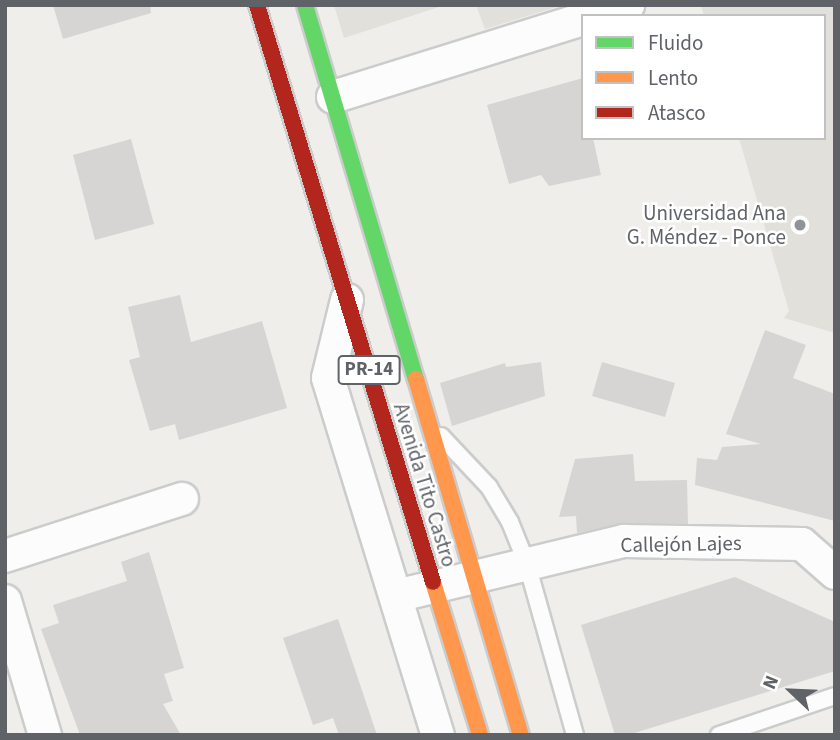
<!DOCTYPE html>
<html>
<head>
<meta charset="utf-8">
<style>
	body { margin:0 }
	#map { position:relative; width:840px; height:740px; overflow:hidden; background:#efeeea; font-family:"Source Sans 3",sans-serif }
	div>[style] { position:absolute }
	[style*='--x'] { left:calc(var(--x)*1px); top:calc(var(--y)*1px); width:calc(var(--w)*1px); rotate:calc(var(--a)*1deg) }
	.education>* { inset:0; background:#e2e0da }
	.building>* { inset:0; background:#d6d5d3 }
	.roads { filter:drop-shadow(2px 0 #cbcccc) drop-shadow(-2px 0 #cbcccc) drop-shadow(0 2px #cbcccc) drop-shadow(0 -2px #cbcccc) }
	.lane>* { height:16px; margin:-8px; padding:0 8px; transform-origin:8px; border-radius:8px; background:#fdfcfc }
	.street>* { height:32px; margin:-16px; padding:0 16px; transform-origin:16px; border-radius:16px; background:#fdfcfc }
	.fast>* { height:16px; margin:-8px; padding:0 8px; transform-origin:8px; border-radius:8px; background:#63d668 }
	.slow>* { height:16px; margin:-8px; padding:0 8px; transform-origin:8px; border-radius:8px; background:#ff974d }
	.jam>* { height:16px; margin:-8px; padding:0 8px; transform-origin:8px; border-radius:8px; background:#b3261e }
	.dots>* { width:19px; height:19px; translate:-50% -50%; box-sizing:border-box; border:4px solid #fff; border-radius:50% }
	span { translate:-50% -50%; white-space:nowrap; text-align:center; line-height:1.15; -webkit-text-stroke:5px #fff; paint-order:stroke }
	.shield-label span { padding:2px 5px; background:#fff; border:2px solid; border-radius:5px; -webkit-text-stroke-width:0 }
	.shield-label { font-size:19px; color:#5f6368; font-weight:700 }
	.poi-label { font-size:21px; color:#5f6368 }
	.right { translate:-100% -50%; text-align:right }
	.street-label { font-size:21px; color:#5f6368 }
	.frame { position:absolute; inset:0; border:7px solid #5f6368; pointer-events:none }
	.legend { position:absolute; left:581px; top:14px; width:245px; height:126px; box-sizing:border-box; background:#fff; border:2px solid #bfc1c3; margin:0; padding:9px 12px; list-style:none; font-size:21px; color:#5f6368 }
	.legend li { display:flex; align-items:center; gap:14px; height:35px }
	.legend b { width:35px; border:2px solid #bfc1c3 }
	.north { position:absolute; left:756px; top:656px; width:70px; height:70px; -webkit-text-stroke:5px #fff; paint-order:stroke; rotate:293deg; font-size:19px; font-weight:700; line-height:28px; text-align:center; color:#5f6368 }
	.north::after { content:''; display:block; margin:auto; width:24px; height:32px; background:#5f6368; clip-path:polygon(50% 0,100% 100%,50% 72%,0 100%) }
</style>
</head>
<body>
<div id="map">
	<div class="education">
		<div style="clip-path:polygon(334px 5px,445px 5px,344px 38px)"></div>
		<div style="clip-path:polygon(476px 5px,563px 5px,485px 29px)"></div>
		<div style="clip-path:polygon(701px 5px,835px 5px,835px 333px,784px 318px,789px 311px,739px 138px,824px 138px,824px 16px,704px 16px)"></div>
	</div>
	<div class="building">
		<div style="clip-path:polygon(53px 5px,150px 5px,151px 13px,63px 39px)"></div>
		<div style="clip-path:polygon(583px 78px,583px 138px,593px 138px,601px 175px,549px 186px,541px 175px,509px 184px,487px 105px)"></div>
		<div style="clip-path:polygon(131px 139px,154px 224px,95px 240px,73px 155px)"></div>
		<div style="clip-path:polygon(180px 295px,191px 342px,262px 321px,287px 408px,179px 440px,175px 424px,150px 431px,129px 360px,140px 357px,128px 307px)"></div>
		<div style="clip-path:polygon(765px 330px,806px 345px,793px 378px,835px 394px,835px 521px,695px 485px,697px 458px,717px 460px,722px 447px,761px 444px,726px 434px)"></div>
		<div style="clip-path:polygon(541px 362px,545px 396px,452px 426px,440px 383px,505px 363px,506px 367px)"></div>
		<div style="clip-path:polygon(602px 362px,675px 383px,665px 417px,592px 396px)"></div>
		<div style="clip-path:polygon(633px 454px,635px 481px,687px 480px,688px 524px,624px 523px,577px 533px,576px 516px,559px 517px,575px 459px)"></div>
		<div style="clip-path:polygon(149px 552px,184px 668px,164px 674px,173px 701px,163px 704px,181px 735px,80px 735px,41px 629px,59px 623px,53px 605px,127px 581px,121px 562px)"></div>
		<div style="clip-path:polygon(735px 577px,835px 622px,835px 671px,628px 735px,615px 735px,581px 625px)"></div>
		<div style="clip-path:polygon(338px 619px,377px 735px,339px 735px,333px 718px,313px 725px,283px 638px)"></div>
	</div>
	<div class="roads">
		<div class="lane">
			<div style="--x:441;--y:436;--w:70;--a:46.7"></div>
			<div style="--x:489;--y:487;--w:41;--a:59"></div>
			<div style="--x:510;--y:522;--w:45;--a:68"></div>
			<div style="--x:527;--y:564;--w:178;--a:74.3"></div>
			<div style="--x:719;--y:735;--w:122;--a:-18.6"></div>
		</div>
		<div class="street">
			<div style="--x:594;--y:16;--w:36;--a:-18"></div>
			<div style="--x:333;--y:97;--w:262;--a:-17.3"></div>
			<div style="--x:347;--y:300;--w:80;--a:103.7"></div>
			<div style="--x:328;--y:378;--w:374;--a:72.9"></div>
			<div style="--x:5;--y:556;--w:186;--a:-17.9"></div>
			<div style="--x:396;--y:596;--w:235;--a:-13.6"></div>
			<div style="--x:624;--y:541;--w:178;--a:1"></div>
			<div style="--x:802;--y:544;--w:44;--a:41.3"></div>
			<div style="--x:5;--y:601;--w:140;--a:73.4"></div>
		</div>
		<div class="fast">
			<div style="--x:305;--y:5;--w:390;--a:73.5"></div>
		</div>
		<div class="slow">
			<div style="--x:416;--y:379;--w:371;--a:73.6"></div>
			<div style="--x:433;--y:582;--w:160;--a:72.9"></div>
		</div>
		<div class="jam">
			<div style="--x:257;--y:5;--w:603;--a:73.04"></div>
		</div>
	</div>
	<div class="dots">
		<div style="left:800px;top:225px;background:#919496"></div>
	</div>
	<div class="shield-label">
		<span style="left:369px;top:370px">PR-14</span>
	</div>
	<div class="poi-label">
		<span class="right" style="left:786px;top:225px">Universidad Ana<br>G. Méndez - Ponce</span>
	</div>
	<div class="street-label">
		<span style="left:425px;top:485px;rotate:73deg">Avenida Tito Castro</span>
		<span style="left:681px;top:544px;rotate:-1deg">Callejón Lajes</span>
	</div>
	<div class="frame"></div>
	<ul class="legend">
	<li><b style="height:9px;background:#63d668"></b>Fluido</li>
	<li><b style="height:9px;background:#ff974d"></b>Lento</li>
	<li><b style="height:9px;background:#b3261e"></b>Atasco</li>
	</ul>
	<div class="north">N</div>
</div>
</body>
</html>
